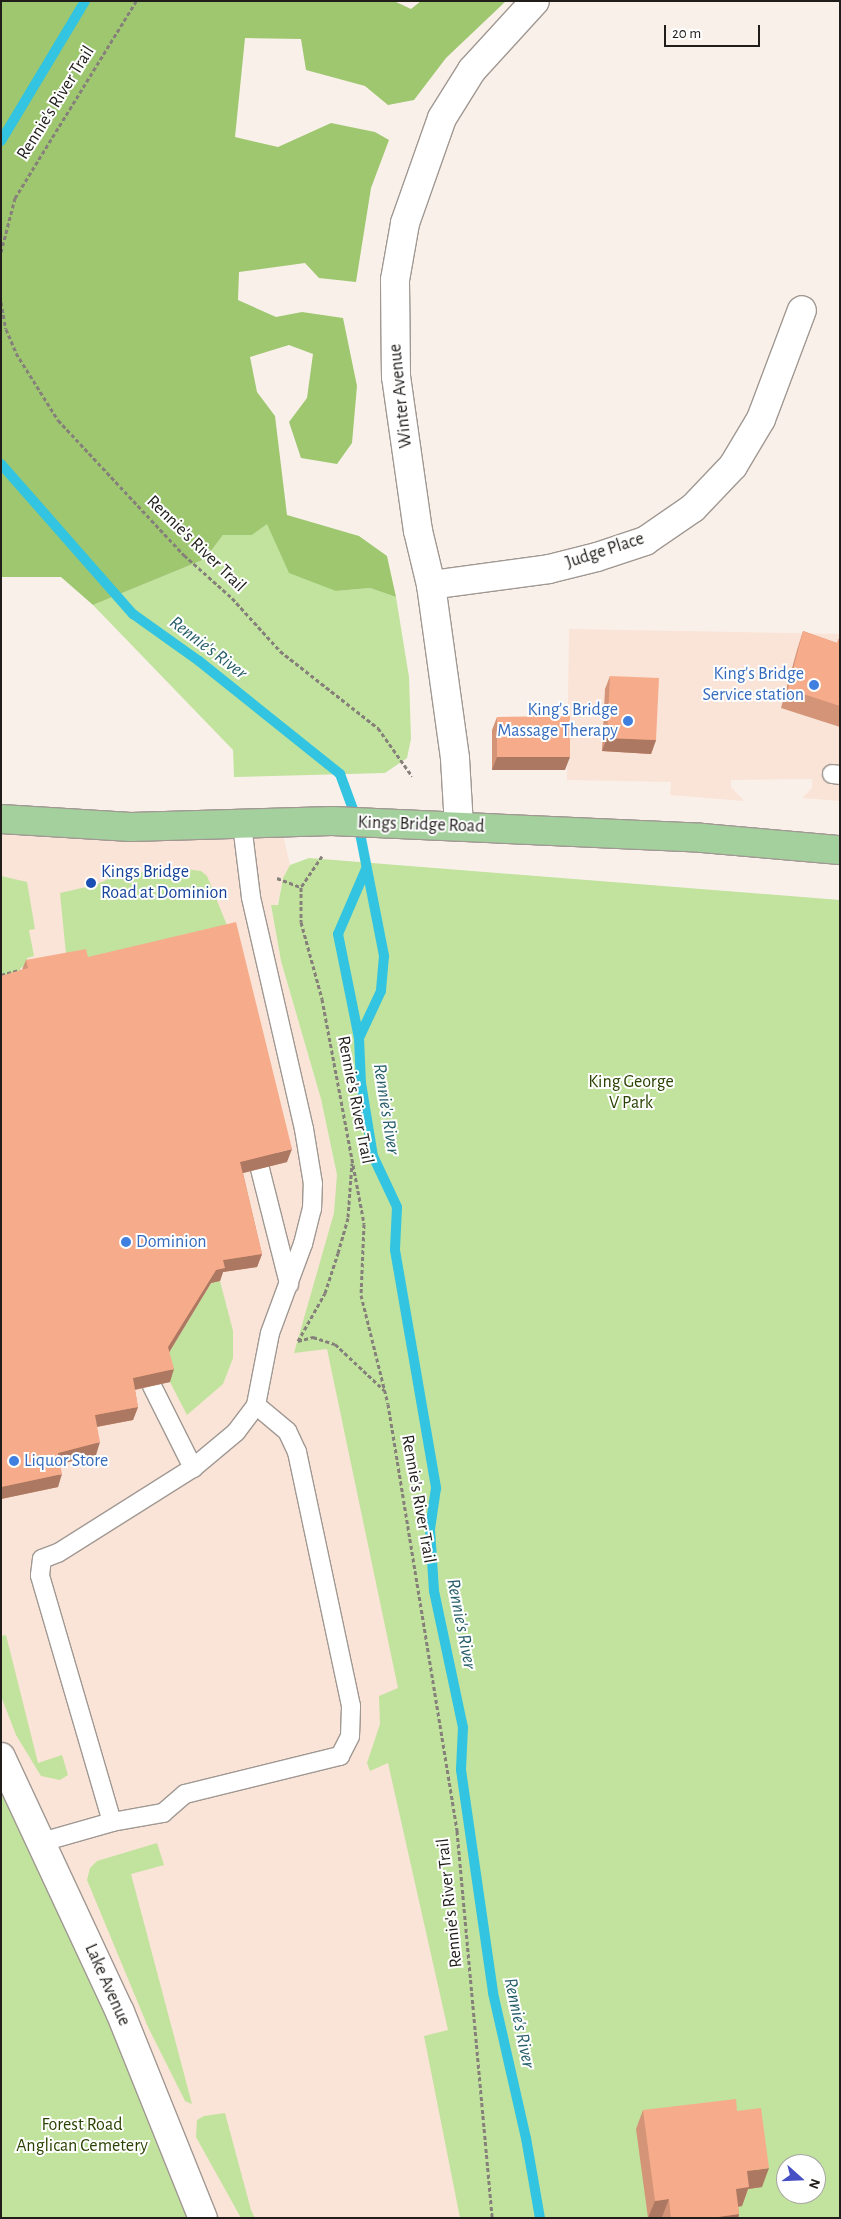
<!DOCTYPE html>
<html>
<head>
<meta charset="utf-8">
<style>
	body { margin:0 }
	#map { position:relative; width:841px; height:2219px; overflow:hidden; background:#faf0ea; font-family:"Alegreya Sans",sans-serif }
	div>[style] { position:absolute }
	[style*='--x'] { left:calc(var(--x)*1px); top:calc(var(--y)*1px); width:calc(var(--w)*1px); rotate:calc(var(--a)*1deg) }
	.commercial>* { inset:0; background:#fae3d7 }
	.green>* { inset:0; background:#c1e39e }
	.forest>* { inset:0; background:#9ec770 }
	.stream>* { height:10px; margin:-5px; padding:0 5px; transform-origin:5px; border-radius:5px; background:#32c4e0 }
	.path>* { height:3px; margin-top:-1.5px; transform-origin:0; background:repeating-linear-gradient(90deg,#86807b 0 4px,transparent 0 6.5px) }
	.roads { filter:drop-shadow(1px 0 #a09892) drop-shadow(-1px 0 #a09892) drop-shadow(0 1px #a09892) drop-shadow(0 -1px #a09892) }
	.lane>* { height:18px; margin:-9px; padding:0 9px; transform-origin:9px; border-radius:9px; background:#fff }
	.street>* { height:28px; margin:-14px; padding:0 14px; transform-origin:14px; border-radius:14px; background:#fff }
	.primary>* { height:28px; margin:-14px; padding:0 14px; transform-origin:14px; border-radius:14px; background:#a4d09d }
	.wall>* { inset:0; background:#d49478 }
	.shaded-wall>* { inset:0; background:#ac7861 }
	.building>* { inset:0; background:#f6ac8b }
	.dots>* { width:14px; height:14px; translate:-50% -50%; box-sizing:border-box; border:2px solid #fff; border-radius:50% }
	span { translate:-50% -50%; white-space:nowrap; text-align:center; line-height:1.15; -webkit-text-stroke:4px #fff; paint-order:stroke }
	.street-label { font-size:18px; color:#201d1a }
	.shop-label { font-size:18px; color:#366cbe }
	.right { translate:-100% -50%; text-align:right }
	.left { translate:0 -50%; text-align:left }
	.transit-label { font-size:18px; color:#164399 }
	.park-label { font-size:18px; color:#2b4302 }
	.water-label { font-size:19px; color:#265d69; font-style:italic }
	.frame { position:absolute; inset:0; border:2px solid #201d1a; pointer-events:none }
	.north { position:absolute; left:776px; top:2154px; width:50px; height:50px; box-sizing:border-box; background:#fff; border:1px solid #a6a5a3; border-radius:50%; rotate:110deg; font-size:14px; font-weight:700; line-height:20px; text-align:center; color:#201d1a }
	.north::after { content:''; display:block; margin:auto; width:18px; height:22px; background:#474fc4; clip-path:polygon(50% 0,100% 100%,50% 72%,0 100%) }
	.scale { position:absolute; left:664px; top:25px; width:96px; height:22px; box-sizing:border-box; border:2px solid #201d1a; border-top:0; padding-left:6px; font-size:15px; line-height:18px; white-space:nowrap; color:#201d1a; -webkit-text-stroke:4px #fff; paint-order:stroke }
</style>
</head>
<body>
<div id="map">
	<div class="commercial">
		<div style="clip-path:polygon(569px 629px,840px 634px,840px 801px,802px 798px,812px 788px,812px 779px,731px 780px,731px 787px,744px 801px,670px 795px,671px 782px,567px 780px)"></div>
		<div style="clip-path:polygon(1px 819px,281px 826px,290px 865px,283px 878px,277px 905px,271px 906px,281px 961px,321px 1099px,337px 1175px,484px 2218px,203px 2218px,1px 1757px)"></div>
	</div>
	<div class="green">
		<div style="clip-path:polygon(267px 523px,336px 591px,370px 588px,396px 597px,409px 677px,411px 739px,407px 758px,385px 773px,234px 777px,233px 750px,93px 605px,205px 559px,223px 535px,252px 535px)"></div>
		<div style="clip-path:polygon(evenodd,309px 858px,840px 900px,840px 2218px,460px 2218px,424px 2036px,448px 2030px,388px 1763px,370px 1771px,367px 1763px,380px 1724px,379px 1696px,398px 1688px,327px 1349px,294px 1353px,334px 1213px,337px 1175px,321px 1099px,281px 961px,271px 905px,278px 905px,283px 878px,290px 865px,309px 858px,786px 2164px,816px 2164px,816px 2194px,786px 2194px,786px 2164px)"></div>
		<div style="clip-path:polygon(185px 869px,201px 871px,207px 876px,231px 935px,83px 970px,66px 954px,60px 893px,95px 885px,120px 874px)"></div>
		<div style="clip-path:polygon(1px 876px,27px 882px,35px 929px,29px 930px,34px 956px,27px 958px,28px 966px,20px 968px,23px 981px,1px 987px)"></div>
		<div style="clip-path:polygon(220px 1281px,233px 1331px,233px 1358px,223px 1384px,187px 1415px,170px 1382px,164px 1361px,211px 1283px)"></div>
		<div style="clip-path:polygon(6px 1635px,38px 1763px,62px 1755px,68px 1775px,60px 1780px,41px 1776px,16px 1735px,1px 1696px,1px 1636px)"></div>
		<div style="clip-path:polygon(1px 1757px,202px 2218px,1px 2218px)"></div>
		<div style="clip-path:polygon(157px 1843px,164px 1865px,131px 1874px,192px 2104px,185px 2101px,148px 2027px,87px 1880px,90px 1868px,97px 1861px)"></div>
		<div style="clip-path:polygon(225px 2113px,251px 2210px,255px 2218px,241px 2218px,196px 2137px,197px 2120px,204px 2116px)"></div>
	</div>
	<div class="forest">
		<div style="clip-path:polygon(1px 1px,394px 1px,411px 9px,421px 1px,506px 1px,446px 58px,414px 100px,388px 105px,365px 86px,306px 70px,301px 39px,245px 38px,235px 137px,278px 147px,331px 123px,375px 132px,389px 140px,371px 188px,356px 282px,319px 278px,305px 263px,239px 272px,238px 300px,276px 317px,302px 312px,343px 318px,357px 386px,352px 443px,337px 464px,301px 458px,289px 422px,307px 398px,313px 354px,289px 345px,250px 357px,257px 392px,275px 416px,287px 515px,359px 536px,387px 556px,396px 597px,370px 588px,336px 591px,289px 573px,267px 524px,252px 535px,223px 535px,205px 559px,93px 605px,61px 577px,1px 577px)"></div>
	</div>
	<div class="stream">
		<div style="--x:1;--y:141;--w:163;--a:-59"></div>
		<div style="--x:1;--y:464;--w:200;--a:48.7"></div>
		<div style="--x:133;--y:614;--w:81;--a:35.5"></div>
		<div style="--x:199;--y:661;--w:181;--a:38.7"></div>
		<div style="--x:340;--y:774;--w:52;--a:69.8"></div>
		<div style="--x:358;--y:823;--w:136;--a:78.9"></div>
		<div style="--x:384;--y:956;--w:35;--a:95"></div>
		<div style="--x:381;--y:991;--w:52;--a:115.1"></div>
		<div style="--x:366;--y:869;--w:71;--a:113.3"></div>
		<div style="--x:338;--y:934;--w:106;--a:78.6"></div>
		<div style="--x:359;--y:1038;--w:45;--a:87.5"></div>
		<div style="--x:361;--y:1083;--w:74;--a:80.7"></div>
		<div style="--x:373;--y:1156;--w:56;--a:64.8"></div>
		<div style="--x:397;--y:1207;--w:43;--a:92.7"></div>
		<div style="--x:395;--y:1250;--w:242;--a:80.2"></div>
		<div style="--x:436;--y:1488;--w:41;--a:98.3"></div>
		<div style="--x:430;--y:1529;--w:62;--a:86.3"></div>
		<div style="--x:434;--y:1591;--w:139;--a:78"></div>
		<div style="--x:463;--y:1727;--w:43;--a:92.7"></div>
		<div style="--x:461;--y:1770;--w:225;--a:81.8"></div>
		<div style="--x:493;--y:1993;--w:149;--a:77.2"></div>
		<div style="--x:526;--y:2138;--w:81;--a:80.1"></div>
	</div>
	<div class="path">
		<div style="--x:1;--y:252;--w:56;--a:-75.5"></div>
		<div style="--x:15;--y:198;--w:231;--a:-58.4"></div>
		<div style="--x:1;--y:302;--w:27;--a:80"></div>
		<div style="--x:6;--y:329;--w:26;--a:67"></div>
		<div style="--x:16;--y:353;--w:79;--a:57.9"></div>
		<div style="--x:58;--y:420;--w:185;--a:47"></div>
		<div style="--x:184;--y:555;--w:64;--a:41.9"></div>
		<div style="--x:232;--y:598;--w:72;--a:47.8"></div>
		<div style="--x:280;--y:651;--w:125;--a:38.2"></div>
		<div style="--x:378;--y:728;--w:59;--a:54.7"></div>
		<div style="--x:322;--y:856;--w:37;--a:124"></div>
		<div style="--x:301;--y:887;--w:35;--a:90"></div>
		<div style="--x:301;--y:922;--w:80;--a:74.7"></div>
		<div style="--x:322;--y:999;--w:229;--a:79.4"></div>
		<div style="--x:364;--y:1224;--w:71;--a:92.4"></div>
		<div style="--x:361;--y:1295;--w:112;--a:76.1"></div>
		<div style="--x:388;--y:1404;--w:433;--a:80.8"></div>
		<div style="--x:457;--y:1831;--w:389;--a:84.8"></div>
		<div style="--x:277;--y:878;--w:26;--a:21"></div>
		<div style="--x:1;--y:975;--w:20;--a:-15"></div>
		<div style="--x:298;--y:1341;--w:55;--a:-60.6"></div>
		<div style="--x:325;--y:1293;--w:42;--a:-72"></div>
		<div style="--x:338;--y:1253;--w:37;--a:-74"></div>
		<div style="--x:348;--y:1217;--w:54;--a:-85.8"></div>
		<div style="--x:298;--y:1341;--w:16;--a:-15"></div>
		<div style="--x:313;--y:1337;--w:23;--a:18"></div>
		<div style="--x:335;--y:1344;--w:67;--a:43.2"></div>
	</div>
	<div class="roads">
		<div class="lane">
			<div style="--x:832;--y:774;--w:8;--a:7"></div>
			<div style="--x:260;--y:1169;--w:119;--a:75.8"></div>
			<div style="--x:152;--y:1386;--w:92;--a:63.4"></div>
			<div style="--x:112;--y:1822;--w:257;--a:-106.3"></div>
			<div style="--x:40;--y:1575;--w:16;--a:-83"></div>
			<div style="--x:42;--y:1559;--w:17;--a:-21"></div>
			<div style="--x:58;--y:1553;--w:160;--a:-32.2"></div>
			<div style="--x:193;--y:1468;--w:56;--a:-39.9"></div>
			<div style="--x:236;--y:1432;--w:34;--a:-53"></div>
			<div style="--x:256;--y:1405;--w:73;--a:-79"></div>
			<div style="--x:270;--y:1333;--w:95;--a:-69.7"></div>
			<div style="--x:303;--y:1244;--w:36;--a:-76"></div>
			<div style="--x:312;--y:1209;--w:25;--a:-88"></div>
			<div style="--x:313;--y:1184;--w:56;--a:-99.3"></div>
			<div style="--x:304;--y:1129;--w:238;--a:-102.9"></div>
			<div style="--x:251;--y:897;--w:73;--a:-97.1"></div>
			<div style="--x:42;--y:1842;--w:73;--a:-15.9"></div>
			<div style="--x:112;--y:1822;--w:52;--a:-10"></div>
			<div style="--x:163;--y:1813;--w:29;--a:-41"></div>
			<div style="--x:185;--y:1794;--w:160;--a:-13.8"></div>
			<div style="--x:340;--y:1756;--w:22;--a:-63"></div>
			<div style="--x:350;--y:1736;--w:30;--a:-88"></div>
			<div style="--x:351;--y:1706;--w:260;--a:-102"></div>
			<div style="--x:297;--y:1452;--w:23;--a:-115"></div>
			<div style="--x:287;--y:1431;--w:40;--a:-140"></div>
		</div>
		<div class="street">
			<div style="--x:431;--y:585;--w:119;--a:-7.7"></div>
			<div style="--x:549;--y:569;--w:49;--a:-14"></div>
			<div style="--x:597;--y:557;--w:51;--a:-18.4"></div>
			<div style="--x:645;--y:541;--w:58;--a:-34.5"></div>
			<div style="--x:693;--y:508;--w:58;--a:-46.4"></div>
			<div style="--x:733;--y:466;--w:55;--a:-59.2"></div>
			<div style="--x:761;--y:419;--w:116;--a:-69.4"></div>
			<div style="--x:459;--y:826;--w:68;--a:-93.4"></div>
			<div style="--x:455;--y:758;--w:175;--a:-97.9"></div>
			<div style="--x:431;--y:585;--w:56;--a:-103.5"></div>
			<div style="--x:418;--y:531;--w:156;--a:-98.1"></div>
			<div style="--x:396;--y:377;--w:97;--a:-90.6"></div>
			<div style="--x:395;--y:280;--w:58;--a:-80"></div>
			<div style="--x:405;--y:223;--w:111;--a:-70.6"></div>
			<div style="--x:442;--y:118;--w:57;--a:-58"></div>
			<div style="--x:472;--y:70;--w:93;--a:-47.6"></div>
			<div style="--x:1;--y:1757;--w:281;--a:65"></div>
			<div style="--x:120;--y:2012;--w:222;--a:68.1"></div>
		</div>
		<div class="primary">
			<div style="--x:1;--y:819;--w:130;--a:3.5"></div>
			<div style="--x:131;--y:827;--w:201;--a:-1.7"></div>
			<div style="--x:332;--y:821;--w:370;--a:2.6"></div>
			<div style="--x:702;--y:838;--w:139;--a:5"></div>
		</div>
	</div>
	<div class="wall">
		<div style="clip-path:polygon(803px 631px,837px 643px,840px 636px,840px 727px,781px 708px,797px 650px)"></div>
		<div style="clip-path:polygon(610px 676px,656px 740px,651px 754px,602px 751px,605px 689px)"></div>
		<div style="clip-path:polygon(497px 717px,565px 770px,492px 770px,492px 730px)"></div>
		<div style="clip-path:polygon(88px 957px,287px 1162px,243px 1173px,262px 1254px,257px 1267px,223px 1272px,220px 1281px,211px 1283px,169px 1351px,170px 1382px,135px 1390px,138px 1407px,133px 1420px,97px 1427px,96px 1455px,60px 1464px,58px 1487px,1px 1499px,1px 976px,22px 970px,26px 960px)"></div>
		<div style="clip-path:polygon(643px 2110px,737px 2111px,762px 2187px,748px 2189px,742px 2206px,738px 2207px,739px 2214px,738px 2218px,648px 2218px,636px 2129px)"></div>
	</div>
	<div class="shaded-wall">
		<div style="clip-path:polygon(607px 738px,656px 740px,651px 754px,602px 751px)"></div>
		<div style="clip-path:polygon(497px 757px,570px 757px,565px 770px,492px 770px)"></div>
		<div style="clip-path:polygon(292px 1149px,287px 1162px,235px 1175px,240px 1162px)"></div>
		<div style="clip-path:polygon(262px 1254px,257px 1267px,223px 1272px,220px 1281px,211px 1283px,164px 1361px,168px 1347px,216px 1270px,223px 1260px)"></div>
		<div style="clip-path:polygon(174px 1369px,170px 1382px,128px 1391px,133px 1378px)"></div>
		<div style="clip-path:polygon(138px 1407px,133px 1420px,90px 1428px,95px 1415px)"></div>
		<div style="clip-path:polygon(100px 1442px,96px 1455px,53px 1466px,58px 1453px)"></div>
		<div style="clip-path:polygon(62px 1474px,58px 1487px,1px 1499px,1px 1487px)"></div>
		<div style="clip-path:polygon(769px 2168px,762px 2187px,748px 2189px,742px 2206px,729px 2208px,736px 2189px,747px 2171px)"></div>
		<div style="clip-path:polygon(669px 2199px,662px 2217px,648px 2218px,655px 2201px)"></div>
		<div style="clip-path:polygon(739px 2214px,738px 2218px,711px 2218px)"></div>
	</div>
	<div class="building">
		<div style="clip-path:polygon(803px 631px,837px 643px,840px 636px,840px 706px,788px 689px)"></div>
		<div style="clip-path:polygon(610px 676px,659px 678px,656px 740px,607px 738px)"></div>
		<div style="clip-path:polygon(570px 716px,570px 757px,497px 757px,497px 717px)"></div>
		<div style="clip-path:polygon(236px 922px,292px 1149px,240px 1162px,262px 1254px,223px 1260px,225px 1268px,216px 1270px,168px 1347px,174px 1369px,133px 1378px,138px 1407px,95px 1415px,100px 1442px,58px 1453px,62px 1474px,1px 1487px,1px 976px,28px 968px,26px 960px,86px 949px,88px 957px)"></div>
		<div style="clip-path:polygon(736px 2099px,737px 2111px,761px 2108px,769px 2168px,747px 2171px,749px 2187px,736px 2189px,739px 2214px,711px 2218px,671px 2218px,669px 2199px,655px 2201px,643px 2110px)"></div>
	</div>
	<div class="dots">
		<div style="left:814px;top:685px;background:#3f7fe0"></div>
		<div style="left:628px;top:721px;background:#3f7fe0"></div>
		<div style="left:91px;top:883px;background:#1a4fb4"></div>
		<div style="left:126px;top:1242px;background:#3f7fe0"></div>
		<div style="left:14px;top:1461px;background:#3f7fe0"></div>
	</div>
	<div class="street-label">
		<span style="left:56px;top:103px;rotate:-58deg">Rennie's River Trail</span>
		<span style="left:401px;top:396px;rotate:-96deg">Winter Avenue</span>
		<span style="left:196px;top:544px;rotate:44deg">Rennie's River Trail</span>
		<span style="left:605px;top:551px;rotate:-18deg">Judge Place</span>
		<span style="left:421px;top:825px;rotate:2deg">Kings Bridge Road</span>
		<span style="left:355px;top:1100px;rotate:79deg">Rennie's River Trail</span>
		<span style="left:418px;top:1499px;rotate:80deg">Rennie's River Trail</span>
		<span style="left:450px;top:1903px;rotate:-96deg">Rennie's River Trail</span>
		<span style="left:107px;top:1985px;rotate:66deg">Lake Avenue</span>
	</div>
	<div class="shop-label">
		<span class="right" style="left:804px;top:685px">King's Bridge<br>Service station</span>
		<span class="right" style="left:618px;top:721px">King's Bridge<br>Massage Therapy</span>
		<span class="left" style="left:136px;top:1242px">Dominion</span>
		<span class="left" style="left:24px;top:1461px">Liquor Store</span>
	</div>
	<div class="transit-label">
		<span class="left" style="left:101px;top:883px">Kings Bridge<br>Road at Dominion</span>
	</div>
	<div class="park-label">
		<span style="left:631px;top:1093px">King George<br>V Park</span>
		<span style="left:82px;top:2136px">Forest Road<br>Anglican Cemetery</span>
	</div>
	<div class="water-label">
		<span style="left:208px;top:648px;rotate:37deg">Rennie's River</span>
		<span style="left:386px;top:1109px;rotate:81deg">Rennie's River</span>
		<span style="left:461px;top:1624px;rotate:79deg">Rennie's River</span>
		<span style="left:519px;top:2023px;rotate:78deg">Rennie's River</span>
	</div>
	<div class="frame"></div>
	<div class="north">N</div>
	<div class="scale">20 m</div>
</div>
</body>
</html>
